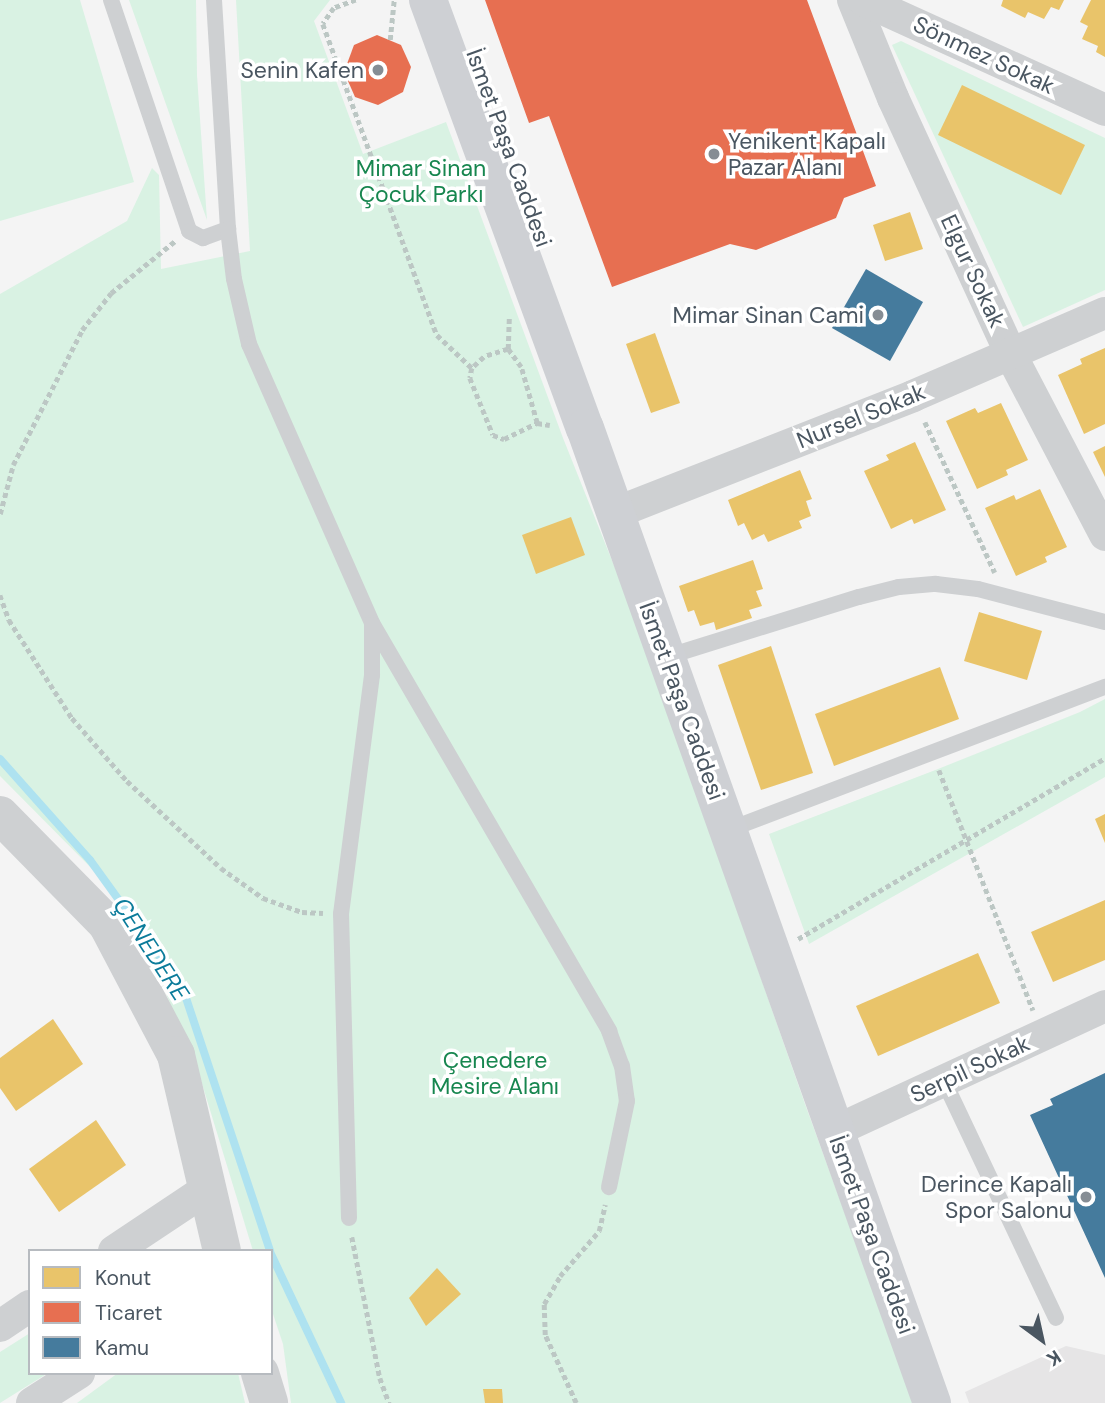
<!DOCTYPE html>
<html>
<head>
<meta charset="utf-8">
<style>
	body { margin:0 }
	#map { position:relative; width:1105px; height:1403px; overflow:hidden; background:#f4f4f4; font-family:"DM Sans",sans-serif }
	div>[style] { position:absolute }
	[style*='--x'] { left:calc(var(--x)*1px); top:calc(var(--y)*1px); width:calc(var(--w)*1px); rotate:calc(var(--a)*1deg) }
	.education>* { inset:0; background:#e6e5e6 }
	.green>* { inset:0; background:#d9f2e3 }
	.homes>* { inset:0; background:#e9c46a }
	.shops>* { inset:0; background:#e76f51 }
	.public>* { inset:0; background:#457b9d }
	.stream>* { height:8px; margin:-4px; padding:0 4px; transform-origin:4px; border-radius:4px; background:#aee2f0 }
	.path>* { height:4.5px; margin-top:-2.25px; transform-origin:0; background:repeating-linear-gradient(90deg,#bcc7c4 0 5px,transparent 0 8.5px) }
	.service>* { height:16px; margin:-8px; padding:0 8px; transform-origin:8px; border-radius:8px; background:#ced0d2 }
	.minor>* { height:32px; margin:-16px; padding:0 16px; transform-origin:16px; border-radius:16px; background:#ced0d2 }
	.tertiary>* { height:38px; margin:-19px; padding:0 19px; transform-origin:19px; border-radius:19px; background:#ced0d2 }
	.secondary>* { height:38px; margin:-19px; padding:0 19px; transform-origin:19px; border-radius:19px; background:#ced0d4 }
	.dots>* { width:19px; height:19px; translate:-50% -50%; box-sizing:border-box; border:4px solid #fff; border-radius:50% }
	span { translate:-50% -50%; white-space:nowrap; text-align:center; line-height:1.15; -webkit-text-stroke:7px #fff; paint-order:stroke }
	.street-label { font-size:23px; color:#4a5661 }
	.poi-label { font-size:23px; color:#4a5661 }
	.right { translate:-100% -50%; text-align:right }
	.left { translate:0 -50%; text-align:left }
	.park-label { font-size:23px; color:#17864f }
	.water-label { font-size:24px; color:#0c7c9b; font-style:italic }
	.legend { position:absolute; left:28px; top:1249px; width:245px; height:126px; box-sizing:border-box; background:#fff; border:2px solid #b7bbc0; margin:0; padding:9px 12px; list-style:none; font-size:21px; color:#4a5661 }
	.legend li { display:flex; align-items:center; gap:14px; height:35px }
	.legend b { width:35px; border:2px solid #b7bbc0 }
	.north { position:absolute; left:1007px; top:1305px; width:70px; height:70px; -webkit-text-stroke:5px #fff; paint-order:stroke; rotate:147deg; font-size:19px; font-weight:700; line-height:28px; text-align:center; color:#4a5661 }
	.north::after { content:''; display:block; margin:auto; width:24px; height:32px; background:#4a5661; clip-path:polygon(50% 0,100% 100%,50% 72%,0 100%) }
</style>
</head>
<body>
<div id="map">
	<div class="education">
		<div style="clip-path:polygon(1066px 1346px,1105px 1355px,1105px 1403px,969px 1403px,965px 1392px)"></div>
	</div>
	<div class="green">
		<div style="clip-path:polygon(0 0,80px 0,134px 182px,0 221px)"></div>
		<div style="clip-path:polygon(129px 0,196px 0,197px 75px,207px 220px)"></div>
		<div style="clip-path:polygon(236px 0,330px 0,314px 21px,363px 154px,446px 122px,563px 438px,633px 613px,805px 1104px,914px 1403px,291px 1403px,283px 1344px,271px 1308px,271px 1251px,253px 1251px,196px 1064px,152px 961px,111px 888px,0 776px,0 294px,127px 221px,152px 168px,159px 175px,161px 269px,250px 251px)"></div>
		<div style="clip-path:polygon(901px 41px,1105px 138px,1105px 290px,1023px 327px,892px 45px)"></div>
		<div style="clip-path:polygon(1105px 699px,1105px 777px,809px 944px,769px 834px,938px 769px,1080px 712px)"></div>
		<div style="clip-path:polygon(30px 1333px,30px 1373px,48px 1373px,0 1403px,0 1352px)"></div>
		<div style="clip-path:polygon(118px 1373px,238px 1373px,245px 1403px,77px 1403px)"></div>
	</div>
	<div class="homes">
		<div style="clip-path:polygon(1003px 0,1064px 0,1059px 10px,1051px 7px,1044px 19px,1028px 12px,1025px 18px,1001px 6px)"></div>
		<div style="clip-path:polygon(1091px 0,1105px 0,1105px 57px,1096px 52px,1098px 46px,1082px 39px,1088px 26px,1080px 22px)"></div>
		<div style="clip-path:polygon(962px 85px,1085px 145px,1061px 195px,938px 135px)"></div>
		<div style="clip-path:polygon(910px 212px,923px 249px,885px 261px,873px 225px)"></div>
		<div style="clip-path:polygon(655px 333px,680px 403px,651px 413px,626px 344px)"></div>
		<div style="clip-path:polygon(1105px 348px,1105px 424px,1084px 434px,1058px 375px,1082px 364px,1080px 359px)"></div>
		<div style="clip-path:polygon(1001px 403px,1028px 460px,1006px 470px,1008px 475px,977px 489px,946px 421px,975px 408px,978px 413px)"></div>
		<div style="clip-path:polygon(915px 442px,946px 510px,914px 524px,912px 519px,891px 529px,864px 471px,889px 460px,886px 455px)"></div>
		<div style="clip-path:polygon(1105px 446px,1105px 477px,1093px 452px)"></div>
		<div style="clip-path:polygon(800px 470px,812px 499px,806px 501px,811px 516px,799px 521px,802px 528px,768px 542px,764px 534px,752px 540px,744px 523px,738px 526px,728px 500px)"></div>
		<div style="clip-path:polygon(1040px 489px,1067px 547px,1045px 557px,1047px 562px,1016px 576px,985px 508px,1014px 495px,1016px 500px)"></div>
		<div style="clip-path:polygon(571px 517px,585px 555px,536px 574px,522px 535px)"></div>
		<div style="clip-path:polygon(753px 560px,763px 589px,756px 591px,762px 606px,749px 610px,752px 618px,716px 630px,714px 622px,700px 626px,694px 610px,688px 612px,679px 586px)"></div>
		<div style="clip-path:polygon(979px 612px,1042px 631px,1027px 680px,964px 661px)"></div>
		<div style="clip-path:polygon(771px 646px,813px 773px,761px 790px,718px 665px)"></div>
		<div style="clip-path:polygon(940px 667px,959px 719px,834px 766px,815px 714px)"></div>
		<div style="clip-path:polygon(1105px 814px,1105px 843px,1095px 819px)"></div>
		<div style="clip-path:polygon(1105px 900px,1105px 960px,1053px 982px,1031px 932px)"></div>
		<div style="clip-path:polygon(978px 953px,1000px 1003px,878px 1056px,856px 1006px)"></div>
		<div style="clip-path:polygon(53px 1019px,83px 1064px,16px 1111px,0 1088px,0 1058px)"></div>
		<div style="clip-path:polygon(96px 1120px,126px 1165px,59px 1212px,29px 1169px)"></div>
		<div style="clip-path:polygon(437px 1268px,461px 1294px,426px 1326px,409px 1298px)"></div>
		<div style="clip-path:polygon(483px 1389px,502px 1389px,503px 1403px,485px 1403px)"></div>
	</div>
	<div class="shops">
		<div style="clip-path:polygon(485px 0,807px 0,876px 186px,844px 198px,836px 218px,756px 250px,730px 244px,612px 287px,549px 116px,529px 123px)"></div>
		<div style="clip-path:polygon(377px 35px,401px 45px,411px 67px,403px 92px,378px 105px,355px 97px,344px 72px,354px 45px)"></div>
	</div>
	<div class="public">
		<div style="clip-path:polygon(866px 269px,923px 302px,890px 361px,832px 328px)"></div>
		<div style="clip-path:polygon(1105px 1073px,1105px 1278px,1030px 1115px,1053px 1105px,1050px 1099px)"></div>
	</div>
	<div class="stream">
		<div style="--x:0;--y:759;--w:135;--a:48.3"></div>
		<div style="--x:90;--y:860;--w:159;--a:54.2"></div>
		<div style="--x:183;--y:989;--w:276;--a:71.6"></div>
		<div style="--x:271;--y:1254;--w:165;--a:64.8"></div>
	</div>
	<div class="path">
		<div style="--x:356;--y:0;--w:23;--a:160"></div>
		<div style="--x:334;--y:8;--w:19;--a:125"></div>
		<div style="--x:323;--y:24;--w:331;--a:69.9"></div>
		<div style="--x:437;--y:335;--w:48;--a:43.3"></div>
		<div style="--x:390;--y:40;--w:40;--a:-84.3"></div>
		<div style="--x:508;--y:349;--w:33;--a:-88"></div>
		<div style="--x:925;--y:422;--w:166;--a:65.1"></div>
		<div style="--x:537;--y:423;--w:58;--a:-105.9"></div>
		<div style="--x:521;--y:367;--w:22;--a:-126"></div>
		<div style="--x:508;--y:349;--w:25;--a:162"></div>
		<div style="--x:484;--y:357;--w:16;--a:137"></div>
		<div style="--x:472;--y:368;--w:10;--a:101"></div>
		<div style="--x:470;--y:378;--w:61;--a:68"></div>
		<div style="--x:493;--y:435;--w:12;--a:20"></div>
		<div style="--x:504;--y:439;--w:37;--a:-26"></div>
		<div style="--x:537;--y:423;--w:13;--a:9"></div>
		<div style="--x:0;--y:514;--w:51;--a:-75.1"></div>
		<div style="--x:13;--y:465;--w:152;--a:-62.9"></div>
		<div style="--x:82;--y:330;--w:47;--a:-51.9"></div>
		<div style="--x:111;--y:293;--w:82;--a:-39.1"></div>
		<div style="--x:0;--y:595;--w:27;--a:70"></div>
		<div style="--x:9;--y:620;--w:117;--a:57.3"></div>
		<div style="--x:72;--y:718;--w:84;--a:48.9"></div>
		<div style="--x:127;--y:781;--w:128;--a:42.8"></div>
		<div style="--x:221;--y:868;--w:52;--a:35.5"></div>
		<div style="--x:263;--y:898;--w:41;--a:19.7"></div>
		<div style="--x:302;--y:912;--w:21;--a:3"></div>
		<div style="--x:939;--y:770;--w:258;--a:68.6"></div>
		<div style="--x:798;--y:939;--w:356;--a:-30.5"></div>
		<div style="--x:352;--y:1237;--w:144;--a:78.8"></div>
		<div style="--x:380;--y:1378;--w:27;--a:70"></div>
		<div style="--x:576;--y:1403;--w:75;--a:-114.5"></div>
		<div style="--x:545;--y:1335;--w:31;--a:-92"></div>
		<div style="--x:544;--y:1304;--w:32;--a:-60"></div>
		<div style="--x:560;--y:1276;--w:60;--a:-49.1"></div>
		<div style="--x:599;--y:1231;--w:27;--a:-77"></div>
	</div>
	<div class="service">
		<div style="--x:111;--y:0;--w:244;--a:71.3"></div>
		<div style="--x:189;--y:231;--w:16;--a:27"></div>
		<div style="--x:203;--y:238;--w:27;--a:-20"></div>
		<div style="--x:214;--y:0;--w:229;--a:86.5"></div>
		<div style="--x:228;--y:229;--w:50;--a:83.2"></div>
		<div style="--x:234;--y:279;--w:67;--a:77"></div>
		<div style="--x:249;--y:344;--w:305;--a:66.2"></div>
		<div style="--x:372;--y:623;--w:472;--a:59.8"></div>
		<div style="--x:609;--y:1031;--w:37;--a:70"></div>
		<div style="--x:622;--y:1066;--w:35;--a:82"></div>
		<div style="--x:627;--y:1101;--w:88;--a:101.8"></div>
		<div style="--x:666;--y:657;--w:202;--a:-17.3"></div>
		<div style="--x:859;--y:597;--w:41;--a:-14"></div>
		<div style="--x:899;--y:587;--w:37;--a:-5"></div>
		<div style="--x:936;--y:584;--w:42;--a:6.8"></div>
		<div style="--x:978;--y:589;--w:131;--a:14.6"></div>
		<div style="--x:728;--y:830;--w:403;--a:-20.8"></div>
		<div style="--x:944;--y:1081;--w:262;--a:64.7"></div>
		<div style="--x:349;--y:1218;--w:304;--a:-91.5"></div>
		<div style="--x:341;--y:914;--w:241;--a:-82.6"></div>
		<div style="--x:372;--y:675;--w:50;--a:-90"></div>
	</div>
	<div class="minor">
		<div style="--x:853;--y:0;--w:106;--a:67.8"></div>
		<div style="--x:893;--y:98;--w:283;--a:65.3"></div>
		<div style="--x:1011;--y:355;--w:203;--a:62.4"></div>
		<div style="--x:863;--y:0;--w:266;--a:24.4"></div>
		<div style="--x:615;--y:513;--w:320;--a:-21.4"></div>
		<div style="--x:913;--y:396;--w:209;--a:-23.4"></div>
		<div style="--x:835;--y:1131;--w:298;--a:-24.8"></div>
		<div style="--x:114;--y:1251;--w:112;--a:-33.7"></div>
		<div style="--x:0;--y:1326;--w:36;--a:-34"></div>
		<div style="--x:32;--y:1403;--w:56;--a:-32.6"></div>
	</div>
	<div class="tertiary">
		<div style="--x:0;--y:815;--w:153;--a:45.5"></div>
		<div style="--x:107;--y:924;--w:148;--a:62.2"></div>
		<div style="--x:176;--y:1055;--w:201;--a:76.8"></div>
		<div style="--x:260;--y:1373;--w:31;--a:73"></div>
	</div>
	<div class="secondary">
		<div style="--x:428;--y:0;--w:456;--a:69.9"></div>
		<div style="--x:585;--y:428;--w:1035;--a:70.41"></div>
	</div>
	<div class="dots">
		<div style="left:378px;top:70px;background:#868d94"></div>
		<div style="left:714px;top:154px;background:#868d94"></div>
		<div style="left:878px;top:315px;background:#868d94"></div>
		<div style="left:1086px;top:1197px;background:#868d94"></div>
	</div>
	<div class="street-label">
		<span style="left:984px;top:55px;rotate:25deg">Sönmez Sokak</span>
		<span style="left:509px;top:148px;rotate:70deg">İsmet Paşa Caddesi</span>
		<span style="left:973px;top:271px;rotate:65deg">Elgur Sokak</span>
		<span style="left:861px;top:416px;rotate:-22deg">Nursel Sokak</span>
		<span style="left:682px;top:701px;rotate:70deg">İsmet Paşa Caddesi</span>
		<span style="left:970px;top:1069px;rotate:-25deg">Serpil Sokak</span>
		<span style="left:872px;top:1235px;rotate:70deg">İsmet Paşa Caddesi</span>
	</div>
	<div class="poi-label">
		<span class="right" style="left:364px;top:70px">Senin Kafen</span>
		<span class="left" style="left:728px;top:154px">Yenikent Kapalı<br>Pazar Alanı</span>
		<span class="right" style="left:864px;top:315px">Mimar Sinan Cami</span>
		<span class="right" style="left:1072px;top:1197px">Derince Kapalı<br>Spor Salonu</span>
	</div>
	<div class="park-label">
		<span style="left:421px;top:181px">Mimar Sinan<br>Çocuk Parkı</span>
		<span style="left:495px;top:1073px">Çenedere<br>Mesire Alanı</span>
	</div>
	<div class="water-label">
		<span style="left:151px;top:949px;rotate:57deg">ÇENEDERE</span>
	</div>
	<ul class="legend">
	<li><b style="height:19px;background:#e9c46a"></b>Konut</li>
	<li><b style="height:19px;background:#e76f51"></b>Ticaret</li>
	<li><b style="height:19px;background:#457b9d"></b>Kamu</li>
	</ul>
	<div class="north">K</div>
</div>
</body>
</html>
